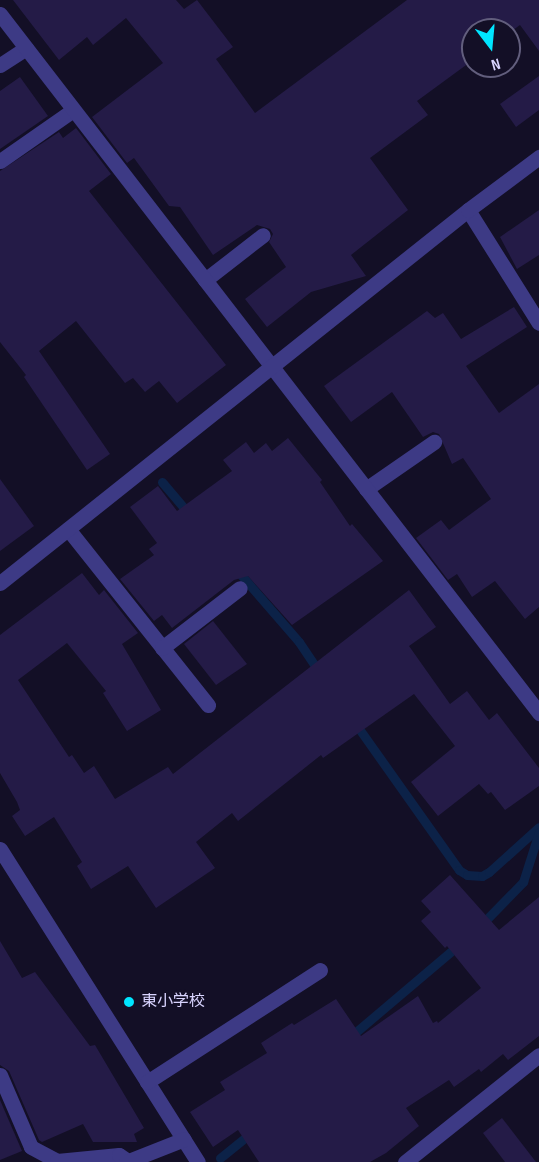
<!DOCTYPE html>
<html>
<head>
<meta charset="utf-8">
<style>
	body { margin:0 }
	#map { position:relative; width:539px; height:1162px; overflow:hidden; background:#130f26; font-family:"Sofia Sans Condensed","Noto Sans JP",sans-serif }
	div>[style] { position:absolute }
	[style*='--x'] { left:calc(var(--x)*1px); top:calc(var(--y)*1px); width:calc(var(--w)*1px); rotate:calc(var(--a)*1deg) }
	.stream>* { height:9px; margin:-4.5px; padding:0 4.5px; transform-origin:4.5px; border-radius:4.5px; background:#0c2248 }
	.building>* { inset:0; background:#241b47 }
	.lane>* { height:15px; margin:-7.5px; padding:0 7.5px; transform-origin:7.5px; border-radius:7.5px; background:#3d3a85 }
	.street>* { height:15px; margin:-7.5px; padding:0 7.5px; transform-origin:7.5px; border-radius:7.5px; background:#3d3a85 }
	.dots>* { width:16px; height:16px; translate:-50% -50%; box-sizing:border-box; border:3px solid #130f26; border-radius:50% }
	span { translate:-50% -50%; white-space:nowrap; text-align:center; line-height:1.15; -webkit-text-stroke:4.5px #130f26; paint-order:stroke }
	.poi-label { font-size:16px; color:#d9d4ff }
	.left { translate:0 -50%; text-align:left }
	.north { position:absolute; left:461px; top:18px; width:60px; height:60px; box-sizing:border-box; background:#130f26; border:2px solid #625e7d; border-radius:50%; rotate:164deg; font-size:16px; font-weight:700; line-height:24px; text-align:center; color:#d9d4ff }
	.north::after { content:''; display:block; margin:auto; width:21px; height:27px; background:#00e5ff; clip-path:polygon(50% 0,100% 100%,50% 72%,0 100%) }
</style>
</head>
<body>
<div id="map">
	<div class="stream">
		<div style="--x:162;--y:482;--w:43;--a:49.7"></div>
		<div style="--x:236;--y:569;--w:96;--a:49.2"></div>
		<div style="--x:299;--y:642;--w:37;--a:56"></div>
		<div style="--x:355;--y:723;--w:180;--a:54.7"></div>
		<div style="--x:459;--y:870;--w:9;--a:32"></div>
		<div style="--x:467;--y:875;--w:15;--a:4"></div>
		<div style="--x:482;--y:876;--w:8;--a:-30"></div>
		<div style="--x:489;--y:872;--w:67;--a:-42"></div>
		<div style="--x:480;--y:926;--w:62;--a:-45.7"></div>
		<div style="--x:523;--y:882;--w:52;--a:-72.3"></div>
		<div style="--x:350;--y:1037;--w:145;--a:-40.3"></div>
		<div style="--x:220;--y:1158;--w:41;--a:-39.1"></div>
	</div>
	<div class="building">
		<div style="clip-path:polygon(13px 0,176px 0,184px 9px,197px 0,233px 47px,216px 59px,255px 113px,407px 0,539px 0,539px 51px,520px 25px,509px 33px,509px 30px,473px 30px,473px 60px,417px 101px,428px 115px,370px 158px,408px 210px,351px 255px,366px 276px,311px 292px,267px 327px,245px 299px,286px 267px,269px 242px,273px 234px,270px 229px,257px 225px,213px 255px,180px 207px,169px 206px,134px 158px,127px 163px,92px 117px,163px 63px,126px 18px,93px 45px,87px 37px,59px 60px)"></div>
		<div style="clip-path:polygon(539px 76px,539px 110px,516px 127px,500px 104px)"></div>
		<div style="clip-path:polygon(20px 77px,48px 116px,0 149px,0 91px)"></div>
		<div style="clip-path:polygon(76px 128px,111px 174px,89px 191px,226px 365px,177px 403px,159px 381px,145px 392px,133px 378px,125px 383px,76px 321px,39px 351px,110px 454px,87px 470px,24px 377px,26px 375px,0 342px,0 171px,59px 132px,63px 138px)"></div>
		<div style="clip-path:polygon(539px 210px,539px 255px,517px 269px,500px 237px)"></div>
		<div style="clip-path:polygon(514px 307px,527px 327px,466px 366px,499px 413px,539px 384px,539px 607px,525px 619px,495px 581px,472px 597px,457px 574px,448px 580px,416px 538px,441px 520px,449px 530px,491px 499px,463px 458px,452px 464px,439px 434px,433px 432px,423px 437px,392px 392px,351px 422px,324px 386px,427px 311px,435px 318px,443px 313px,461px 339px)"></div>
		<div style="clip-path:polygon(288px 438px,322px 480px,320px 482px,350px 526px,352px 524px,383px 561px,292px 625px,248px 576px,234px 580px,172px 628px,162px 615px,154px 621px,120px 579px,154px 555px,149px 549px,157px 543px,130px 507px,158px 486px,177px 511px,232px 471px,223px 460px,246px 442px,254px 453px,266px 443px,272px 451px)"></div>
		<div style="clip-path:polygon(0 479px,34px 526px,0 551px)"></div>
		<div style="clip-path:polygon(82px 573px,99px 595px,104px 590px,138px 633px,122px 644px,161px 710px,127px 731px,103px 693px,106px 691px,67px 643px,18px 680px,69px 757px,72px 755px,84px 773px,94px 766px,115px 799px,168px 767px,173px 774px,409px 590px,436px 627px,409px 646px,450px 704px,467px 691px,489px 720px,497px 713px,539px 768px,539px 786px,505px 810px,491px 792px,488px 794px,479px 784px,438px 816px,411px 782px,455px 746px,414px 694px,323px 758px,321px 755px,238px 821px,232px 813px,196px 842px,215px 868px,156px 908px,128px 866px,91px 889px,77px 866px,82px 862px,54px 817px,25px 836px,12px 816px,20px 810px,17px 802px,0 773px,0 635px)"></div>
		<div style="clip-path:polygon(213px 621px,247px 664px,216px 685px,184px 644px)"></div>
		<div style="clip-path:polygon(450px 875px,499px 930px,539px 897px,539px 1036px,508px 1060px,503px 1054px,481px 1072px,479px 1069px,454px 1087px,449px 1080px,406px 1108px,419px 1126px,386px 1153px,370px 1162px,259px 1162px,238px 1130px,213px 1147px,190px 1112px,225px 1090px,220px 1082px,267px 1053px,261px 1043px,292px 1023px,294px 1025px,336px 999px,361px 1036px,418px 996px,433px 1023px,437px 1021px,438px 1023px,481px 988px,447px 946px,445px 948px,421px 921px,431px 912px,421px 901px)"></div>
		<div style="clip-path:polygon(0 941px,22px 978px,35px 972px,90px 1046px,95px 1045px,144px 1128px,134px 1134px,137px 1142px,93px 1142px,83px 1124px,42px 1142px,39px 1140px,9px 1071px,0 1065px)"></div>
		<div style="clip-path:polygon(0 1100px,22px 1151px,0 1160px)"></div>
		<div style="clip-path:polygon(502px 1118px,536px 1162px,505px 1162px,483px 1133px)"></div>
	</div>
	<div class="lane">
		<div style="--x:0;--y:65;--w:31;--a:-33"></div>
		<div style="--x:0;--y:161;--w:89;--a:-34.9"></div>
		<div style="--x:205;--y:280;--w:73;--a:-37.8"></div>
		<div style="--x:366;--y:489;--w:83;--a:-34.7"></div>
		<div style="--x:68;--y:529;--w:225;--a:51.5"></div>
		<div style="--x:162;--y:648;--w:98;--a:-37.6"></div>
	</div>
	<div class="street">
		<div style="--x:0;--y:14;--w:883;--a:52.36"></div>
		<div style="--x:468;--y:210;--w:133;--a:57.9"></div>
		<div style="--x:0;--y:583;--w:598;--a:-38.56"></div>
		<div style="--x:468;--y:210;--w:89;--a:-36.7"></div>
		<div style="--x:0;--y:849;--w:370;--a:57.7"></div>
		<div style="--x:0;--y:1075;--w:78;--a:66.7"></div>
		<div style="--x:31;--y:1147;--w:30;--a:28"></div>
		<div style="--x:57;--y:1161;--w:62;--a:-5.5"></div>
		<div style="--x:119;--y:1155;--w:11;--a:34"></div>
		<div style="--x:147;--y:1082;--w:206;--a:-32.9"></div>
		<div style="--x:126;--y:1162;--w:62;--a:-21.6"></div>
		<div style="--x:405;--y:1162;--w:171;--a:-38.6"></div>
	</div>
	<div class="dots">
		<div style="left:129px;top:1002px;background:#00e5ff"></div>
	</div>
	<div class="poi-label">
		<span class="left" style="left:141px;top:1002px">東小学校</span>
	</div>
	<div class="north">N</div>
</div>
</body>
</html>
